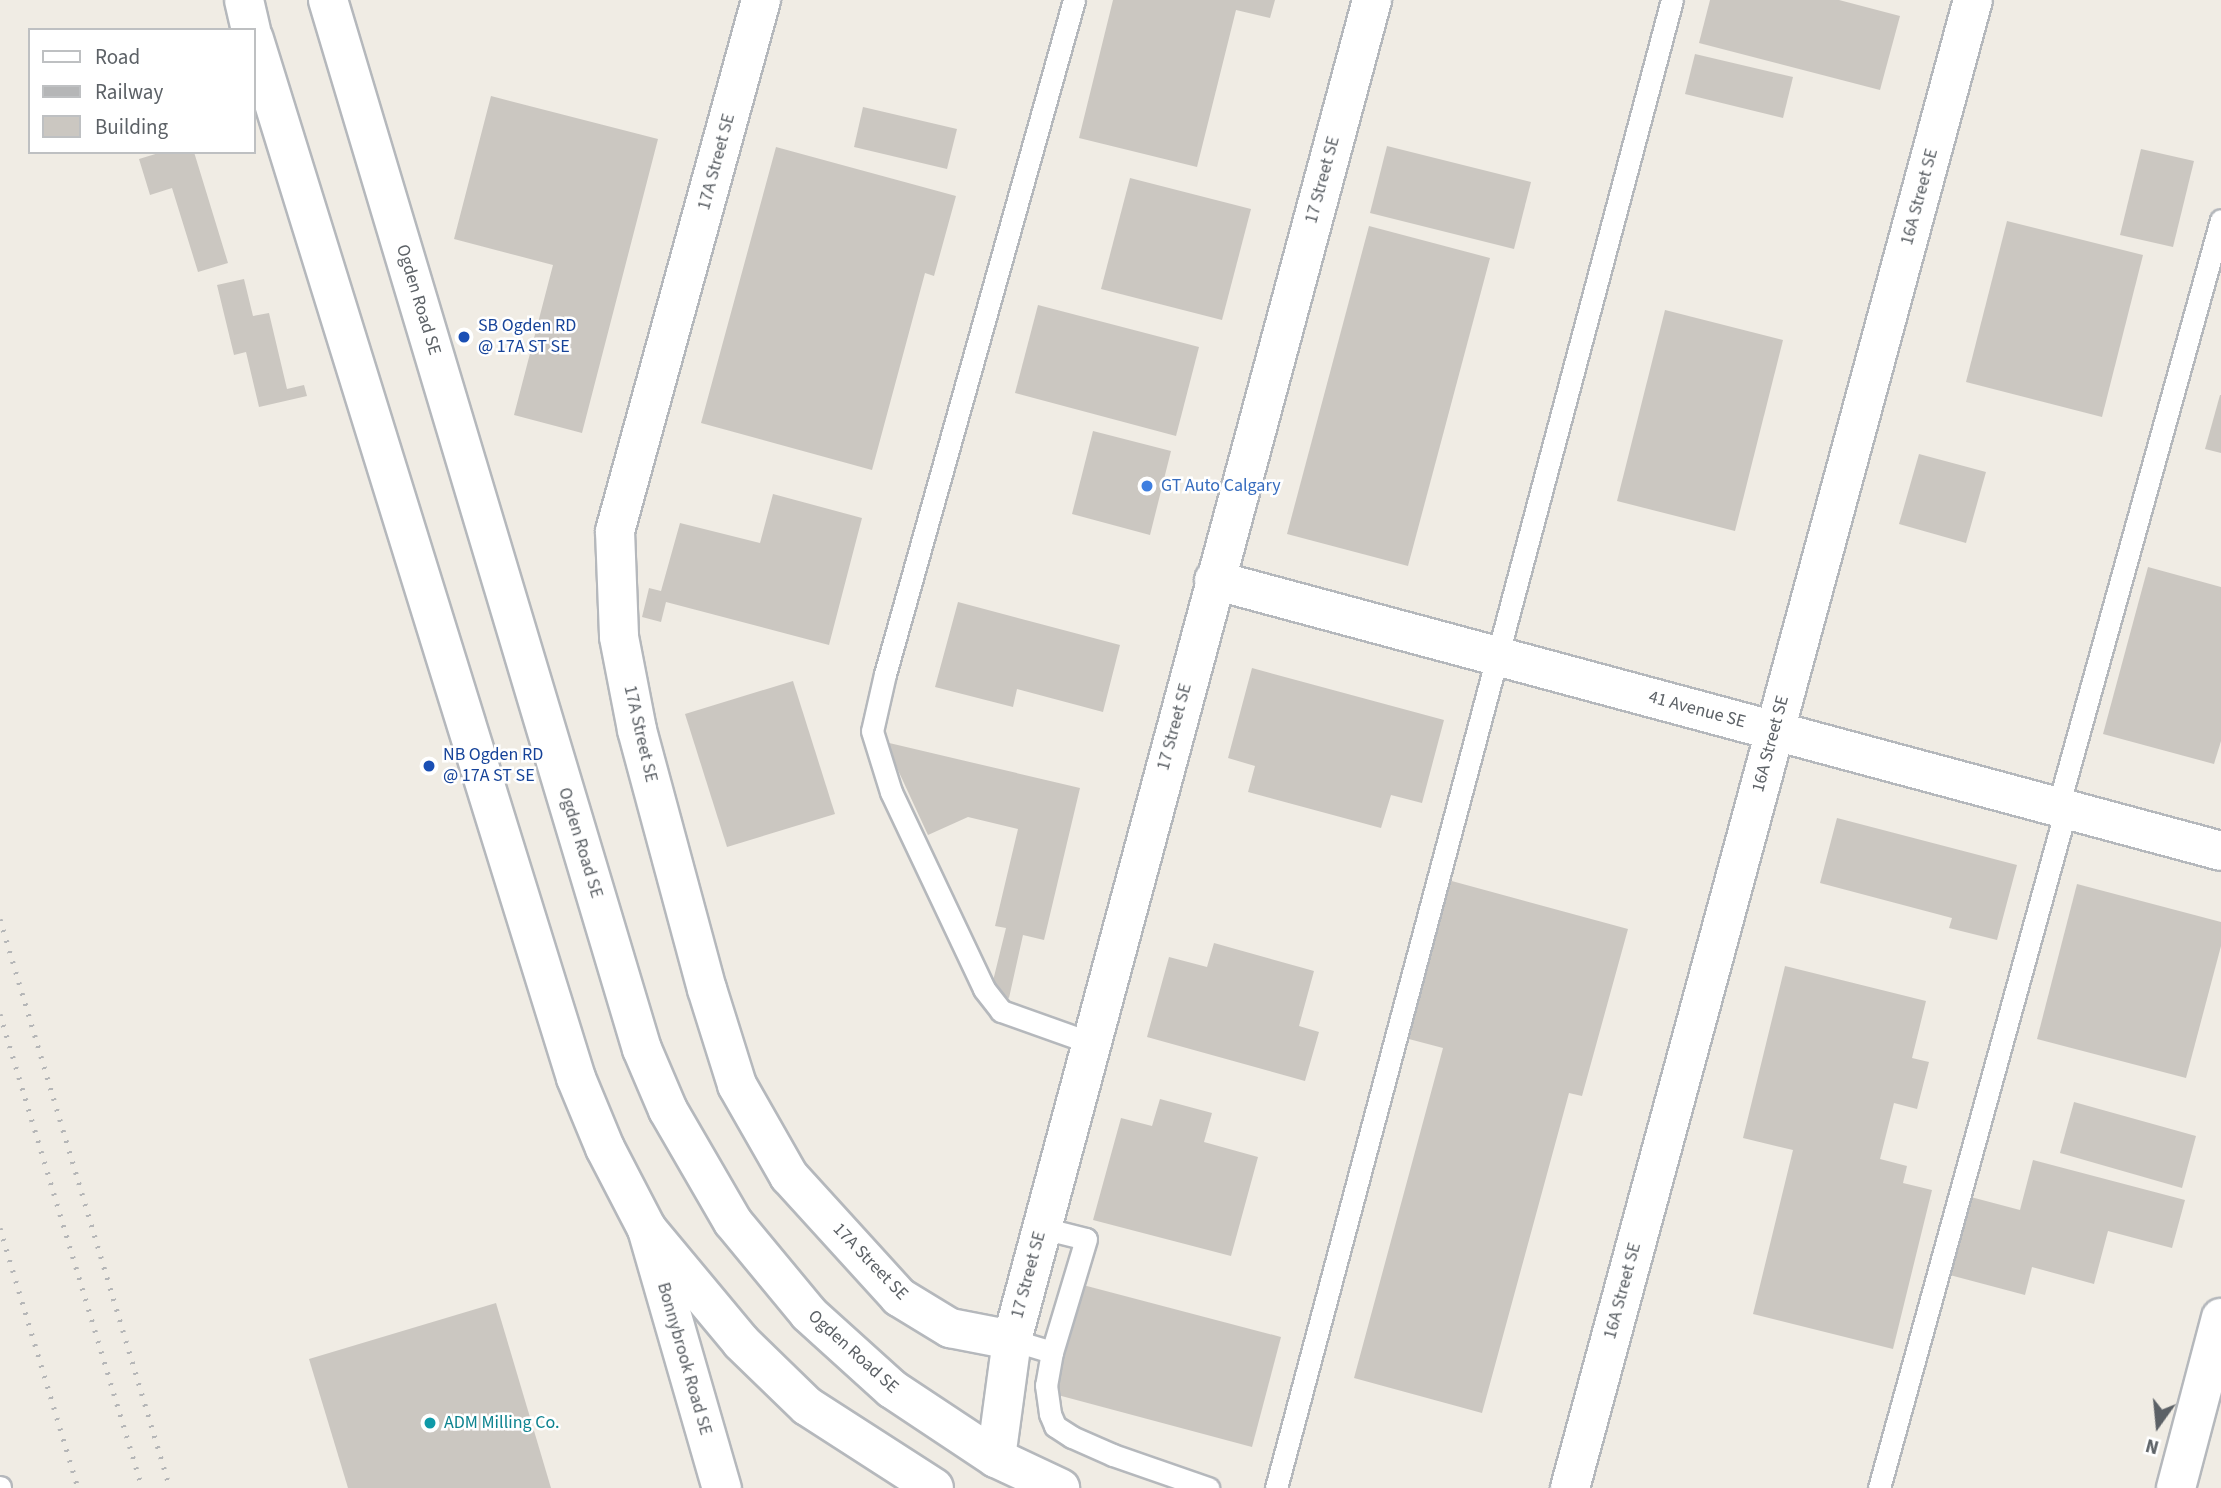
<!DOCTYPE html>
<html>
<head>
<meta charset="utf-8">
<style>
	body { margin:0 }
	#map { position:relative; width:2221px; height:1488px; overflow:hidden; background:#f0ece4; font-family:"Source Sans 3",sans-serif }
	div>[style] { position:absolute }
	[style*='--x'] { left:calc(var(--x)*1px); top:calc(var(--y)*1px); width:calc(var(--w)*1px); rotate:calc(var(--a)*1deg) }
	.building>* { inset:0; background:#cbc7c1 }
	.roads { filter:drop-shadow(2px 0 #b5b8bc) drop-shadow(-2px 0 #b5b8bc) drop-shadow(0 2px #b5b8bc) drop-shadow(0 -2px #b5b8bc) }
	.lane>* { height:21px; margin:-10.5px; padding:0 10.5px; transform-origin:10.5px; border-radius:10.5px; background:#fff }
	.street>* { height:38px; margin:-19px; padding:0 19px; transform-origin:19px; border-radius:19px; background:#fff }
	.secondary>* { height:38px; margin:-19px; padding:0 19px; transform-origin:19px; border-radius:19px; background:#fff }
	.rail>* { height:5px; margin-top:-2.5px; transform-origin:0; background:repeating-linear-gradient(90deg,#b5b6b7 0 2px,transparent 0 11px) }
	.dots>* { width:19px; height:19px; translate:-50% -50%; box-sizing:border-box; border:4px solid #fff; border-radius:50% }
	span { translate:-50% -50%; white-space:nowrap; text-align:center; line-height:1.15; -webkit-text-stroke:5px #fff; paint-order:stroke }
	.street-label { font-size:18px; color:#5c6166 }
	.transit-label { font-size:18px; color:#164399 }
	.left { translate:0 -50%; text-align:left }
	.shop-label { font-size:18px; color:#366cbe }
	.culture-label { font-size:18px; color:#0d838f }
	.legend { position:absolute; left:28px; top:28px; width:228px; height:126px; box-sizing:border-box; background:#fff; border:2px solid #bec0c2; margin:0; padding:9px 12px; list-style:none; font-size:21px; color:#5c6166 }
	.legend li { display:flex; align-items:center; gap:14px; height:35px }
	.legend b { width:35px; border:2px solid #bec0c2 }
	.north { position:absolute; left:2123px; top:1390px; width:70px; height:70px; -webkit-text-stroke:5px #fff; paint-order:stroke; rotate:195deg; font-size:19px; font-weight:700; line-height:28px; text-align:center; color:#5c6166 }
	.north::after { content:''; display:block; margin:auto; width:24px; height:32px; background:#5c6166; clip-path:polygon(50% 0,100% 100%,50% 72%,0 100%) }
</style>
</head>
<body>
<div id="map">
	<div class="building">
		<div style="clip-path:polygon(1113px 0,1275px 0,1270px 18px,1236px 10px,1197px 167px,1079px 138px)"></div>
		<div style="clip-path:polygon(1710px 0,1839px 0,1900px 16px,1880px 90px,1699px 43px)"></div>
		<div style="clip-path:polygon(1695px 54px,1793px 77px,1783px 118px,1685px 94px)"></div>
		<div style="clip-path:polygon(491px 96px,658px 139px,582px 433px,514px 415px,553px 265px,454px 239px)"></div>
		<div style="clip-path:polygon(863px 107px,957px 129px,947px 169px,854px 147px)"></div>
		<div style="clip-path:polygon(1387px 146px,1531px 182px,1514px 249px,1370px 213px)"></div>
		<div style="clip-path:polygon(776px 147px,956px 196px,934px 276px,925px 273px,872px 470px,701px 423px)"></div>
		<div style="clip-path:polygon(2141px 149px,2194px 161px,2173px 247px,2120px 235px)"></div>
		<div style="clip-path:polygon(162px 152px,194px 152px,228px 263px,198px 272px,172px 188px,150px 195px,139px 159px)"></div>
		<div style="clip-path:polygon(1130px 178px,1251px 209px,1222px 320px,1101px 289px)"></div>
		<div style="clip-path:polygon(2007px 221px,2143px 255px,2102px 417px,1966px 382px)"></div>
		<div style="clip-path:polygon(1369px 226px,1490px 258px,1408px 566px,1287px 534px)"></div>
		<div style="clip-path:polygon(244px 279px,253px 316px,269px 313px,287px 389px,304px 385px,307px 396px,259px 407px,246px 352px,234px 355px,217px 285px)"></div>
		<div style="clip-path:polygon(1038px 305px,1199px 347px,1176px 436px,1015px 393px)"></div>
		<div style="clip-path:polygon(1665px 310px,1783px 340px,1735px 531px,1617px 501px)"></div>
		<div style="clip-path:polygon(2220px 395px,2221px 395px,2221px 453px,2205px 449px)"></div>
		<div style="clip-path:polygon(1093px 431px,1171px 451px,1150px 535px,1072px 514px)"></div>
		<div style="clip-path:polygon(1919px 454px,1986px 472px,1966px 543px,1899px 524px)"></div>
		<div style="clip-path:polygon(773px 494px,862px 518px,829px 645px,666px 602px,661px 622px,642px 617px,649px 588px,661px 591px,680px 523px,760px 543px)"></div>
		<div style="clip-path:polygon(2148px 567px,2221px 587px,2221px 741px,2214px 764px,2103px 734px)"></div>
		<div style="clip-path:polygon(958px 602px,1120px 645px,1103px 712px,1017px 689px,1013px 707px,935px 687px)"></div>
		<div style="clip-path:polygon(1252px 668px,1444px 720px,1422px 803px,1391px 795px,1381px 828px,1248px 792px,1255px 766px,1228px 758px)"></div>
		<div style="clip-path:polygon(793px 681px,835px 814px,727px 847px,685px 714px)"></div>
		<div style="clip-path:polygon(885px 742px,1080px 788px,1044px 940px,1023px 935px,1009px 998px,990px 993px,1006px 928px,995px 926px,1018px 829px,968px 817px,928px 835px)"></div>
		<div style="clip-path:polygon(1837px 818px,2017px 865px,1997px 940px,1949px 928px,1952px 918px,1820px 883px)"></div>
		<div style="clip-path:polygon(1448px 880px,1628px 929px,1582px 1096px,1569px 1093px,1482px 1413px,1354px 1378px,1443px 1048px,1405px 1038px)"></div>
		<div style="clip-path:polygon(2077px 884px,2221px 922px,2221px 946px,2186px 1078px,2037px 1039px)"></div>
		<div style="clip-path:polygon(1214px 943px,1314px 971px,1299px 1026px,1319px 1032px,1305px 1081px,1147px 1037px,1169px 957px,1207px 967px)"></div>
		<div style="clip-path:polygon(1785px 966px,1926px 1001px,1912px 1058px,1929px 1062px,1917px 1109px,1894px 1103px,1880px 1159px,1907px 1166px,1903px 1183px,1932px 1190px,1893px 1349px,1753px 1314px,1793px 1150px,1743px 1138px)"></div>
		<div style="clip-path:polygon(1160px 1099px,1212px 1113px,1204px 1142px,1258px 1157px,1231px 1256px,1093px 1220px,1121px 1118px,1152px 1126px)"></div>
		<div style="clip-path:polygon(2074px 1102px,2196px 1136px,2182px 1188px,2060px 1153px)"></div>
		<div style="clip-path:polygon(2033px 1160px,2185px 1200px,2172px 1248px,2108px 1231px,2094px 1284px,2032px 1267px,2025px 1295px,1946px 1274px,1967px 1196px,2020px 1210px)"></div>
		<div style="clip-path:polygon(1083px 1285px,1281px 1337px,1252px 1447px,1054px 1394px)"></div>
		<div style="clip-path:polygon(496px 1303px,551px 1488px,348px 1488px,309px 1359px)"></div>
	</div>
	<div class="roads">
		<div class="lane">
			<div style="--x:1074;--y:0;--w:700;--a:105.66"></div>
			<div style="--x:885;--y:674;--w:58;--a:102.8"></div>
			<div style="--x:872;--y:731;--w:64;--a:72.7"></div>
			<div style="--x:891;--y:792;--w:218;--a:64.7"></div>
			<div style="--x:984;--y:989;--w:28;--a:52"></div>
			<div style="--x:1001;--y:1011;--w:96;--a:19.6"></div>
			<div style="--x:2058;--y:807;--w:609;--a:-74.48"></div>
			<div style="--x:1042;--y:1228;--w:45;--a:14"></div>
			<div style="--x:1086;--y:1239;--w:118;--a:106.7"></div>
			<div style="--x:1012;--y:1340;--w:42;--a:16.7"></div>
			<div style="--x:1052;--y:1352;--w:34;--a:100"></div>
			<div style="--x:1046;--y:1385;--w:29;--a:82"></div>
			<div style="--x:1050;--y:1414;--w:13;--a:67"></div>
			<div style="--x:1055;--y:1426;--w:20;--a:33"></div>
			<div style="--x:1072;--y:1437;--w:45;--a:23.7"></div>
			<div style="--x:1113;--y:1455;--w:101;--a:19.2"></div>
			<div style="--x:0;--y:1487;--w:1;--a:90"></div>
			<div style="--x:1276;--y:1488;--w:1540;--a:-75.1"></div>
			<div style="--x:1879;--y:1488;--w:704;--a:-74.6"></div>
		</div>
		<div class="street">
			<div style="--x:761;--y:0;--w:551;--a:105.37"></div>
			<div style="--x:615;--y:531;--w:106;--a:87.8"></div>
			<div style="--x:619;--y:637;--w:95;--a:79"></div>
			<div style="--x:637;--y:730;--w:268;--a:74.9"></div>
			<div style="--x:707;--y:989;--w:101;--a:72.6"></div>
			<div style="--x:737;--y:1085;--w:105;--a:60.3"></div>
			<div style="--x:789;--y:1176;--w:164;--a:47.7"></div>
			<div style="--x:899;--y:1297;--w:60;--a:31.3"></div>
			<div style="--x:950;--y:1328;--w:63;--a:11"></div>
			<div style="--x:1214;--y:580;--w:1043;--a:15.06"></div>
			<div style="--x:647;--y:1229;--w:270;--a:73.9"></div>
			<div style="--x:996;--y:1458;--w:119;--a:-82.3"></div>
			<div style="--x:1012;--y:1340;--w:1388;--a:-74.96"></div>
			<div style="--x:1570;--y:1488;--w:1542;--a:-74.85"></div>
			<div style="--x:2176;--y:1488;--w:176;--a:-75.2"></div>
		</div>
		<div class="secondary">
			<div style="--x:244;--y:0;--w:31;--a:77"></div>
			<div style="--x:328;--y:0;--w:1095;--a:73.34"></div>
			<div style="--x:642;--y:1049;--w:66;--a:66.9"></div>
			<div style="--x:668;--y:1110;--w:129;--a:59.9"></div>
			<div style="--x:733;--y:1222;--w:119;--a:50.4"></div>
			<div style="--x:809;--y:1314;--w:112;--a:42.1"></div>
			<div style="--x:892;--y:1389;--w:125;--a:33.6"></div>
			<div style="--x:996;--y:1458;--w:71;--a:25.1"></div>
			<div style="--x:254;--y:39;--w:1088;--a:72.78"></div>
			<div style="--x:576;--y:1078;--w:76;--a:67.5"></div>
			<div style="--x:605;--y:1148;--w:91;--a:62.6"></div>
			<div style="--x:647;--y:1229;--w:147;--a:50.2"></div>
			<div style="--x:741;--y:1342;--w:92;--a:44.1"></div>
			<div style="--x:807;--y:1406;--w:151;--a:32.8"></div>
		</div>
	</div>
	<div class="rail">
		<div style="--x:0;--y:919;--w:594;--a:73.37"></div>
		<div style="--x:0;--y:1014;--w:495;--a:73.3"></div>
		<div style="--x:0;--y:1228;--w:271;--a:73.3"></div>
	</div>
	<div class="dots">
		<div style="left:464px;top:337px;background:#1a4fb4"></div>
		<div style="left:1147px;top:486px;background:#3f7fe0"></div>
		<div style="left:429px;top:766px;background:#1a4fb4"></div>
		<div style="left:430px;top:1423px;background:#0f9aa8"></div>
	</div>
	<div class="street-label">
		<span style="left:717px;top:162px;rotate:-75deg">17A Street SE</span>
		<span style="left:1323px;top:180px;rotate:-75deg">17 Street SE</span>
		<span style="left:1920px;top:197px;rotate:-75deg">16A Street SE</span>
		<span style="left:418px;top:300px;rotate:73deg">Ogden Road SE</span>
		<span style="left:1697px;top:710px;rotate:15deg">41 Avenue SE</span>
		<span style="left:1175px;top:727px;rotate:-75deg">17 Street SE</span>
		<span style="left:640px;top:734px;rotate:77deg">17A Street SE</span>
		<span style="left:1771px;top:744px;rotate:-75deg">16A Street SE</span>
		<span style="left:580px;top:843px;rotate:73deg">Ogden Road SE</span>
		<span style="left:870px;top:1262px;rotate:46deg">17A Street SE</span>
		<span style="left:1029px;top:1275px;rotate:-75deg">17 Street SE</span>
		<span style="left:1623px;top:1291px;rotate:-75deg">16A Street SE</span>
		<span style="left:853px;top:1352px;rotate:42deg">Ogden Road SE</span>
		<span style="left:684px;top:1359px;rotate:74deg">Bonnybrook Road SE</span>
	</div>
	<div class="transit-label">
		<span class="left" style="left:478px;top:337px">SB Ogden RD<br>@ 17A ST SE</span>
		<span class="left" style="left:443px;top:766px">NB Ogden RD<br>@ 17A ST SE</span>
	</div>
	<div class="shop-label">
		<span class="left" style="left:1161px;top:486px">GT Auto Calgary</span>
	</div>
	<div class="culture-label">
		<span class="left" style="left:444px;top:1423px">ADM Milling Co.</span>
	</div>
	<ul class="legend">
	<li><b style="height:9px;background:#fff"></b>Road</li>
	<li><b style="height:9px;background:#b5b6b7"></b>Railway</li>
	<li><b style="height:19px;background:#cbc7c1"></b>Building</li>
	</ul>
	<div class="north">N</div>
</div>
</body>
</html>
